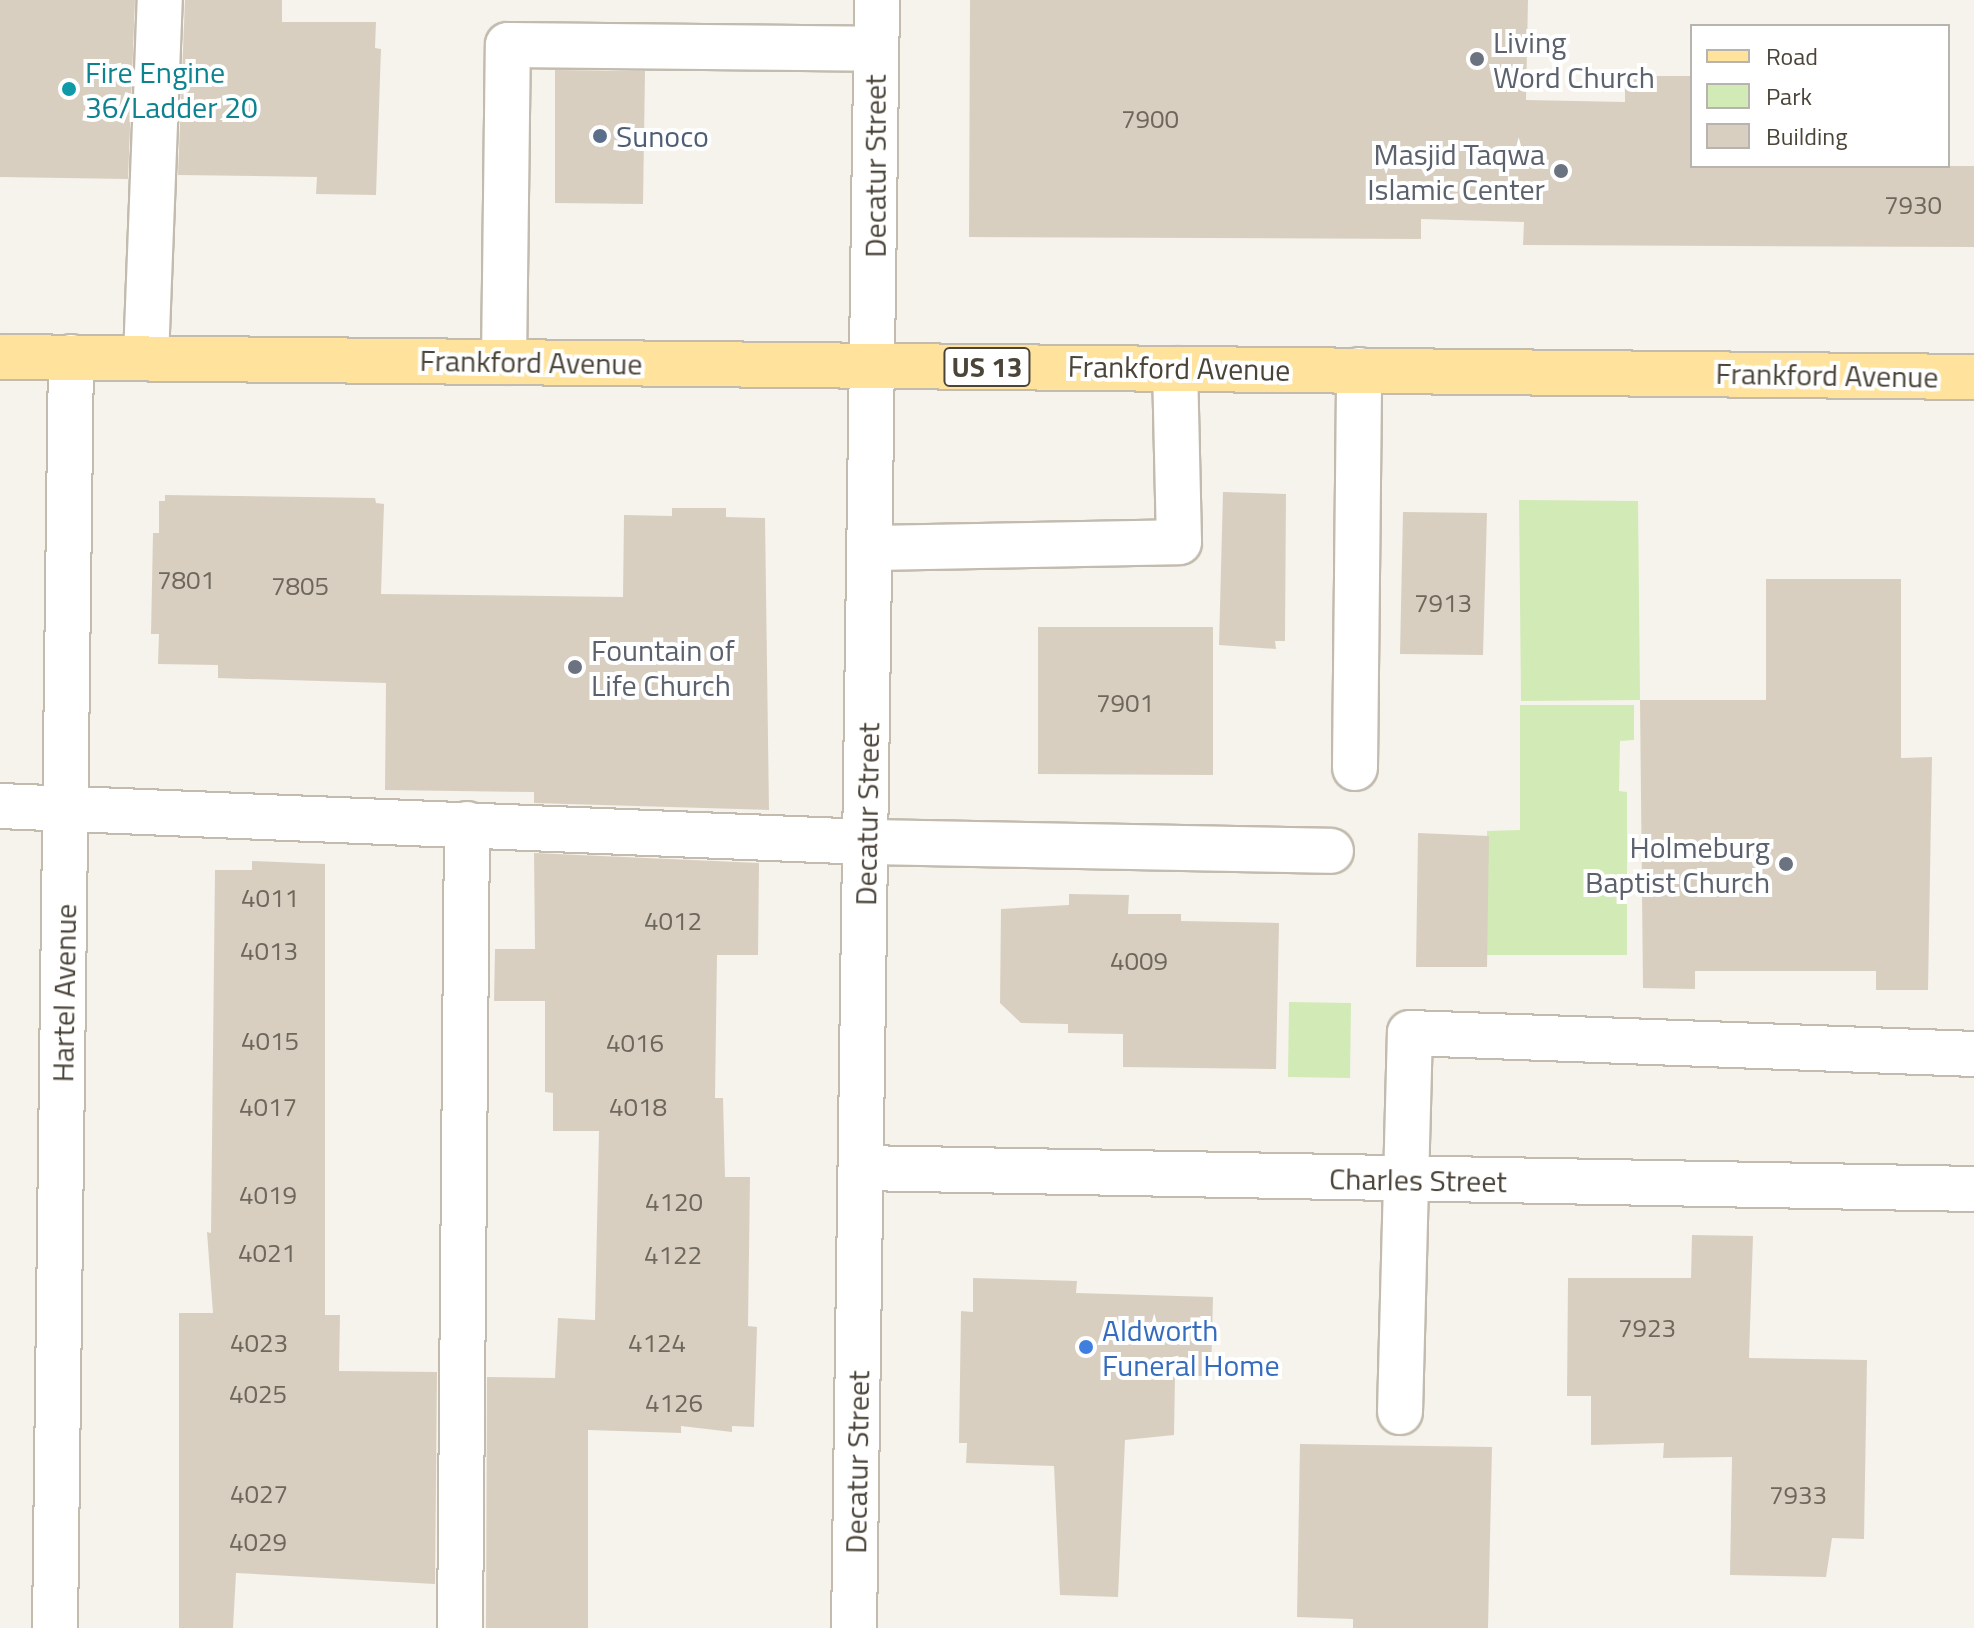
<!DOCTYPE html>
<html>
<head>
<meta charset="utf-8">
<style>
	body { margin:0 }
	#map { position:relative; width:1974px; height:1628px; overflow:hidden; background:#f6f3ec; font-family:"Titillium Web",sans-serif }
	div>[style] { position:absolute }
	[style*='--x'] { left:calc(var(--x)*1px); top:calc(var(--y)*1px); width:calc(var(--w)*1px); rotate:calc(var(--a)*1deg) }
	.green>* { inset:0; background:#d2eab5 }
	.building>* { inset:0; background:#d8cfc1 }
	.roads { filter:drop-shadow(2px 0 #c2bbae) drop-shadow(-2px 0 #c2bbae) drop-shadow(0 2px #c2bbae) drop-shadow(0 -2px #c2bbae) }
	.minor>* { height:44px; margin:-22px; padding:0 22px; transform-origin:22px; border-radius:22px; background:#fff }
	.major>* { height:44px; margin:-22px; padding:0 22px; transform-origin:22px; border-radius:22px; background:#ffe39c }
	.dots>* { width:22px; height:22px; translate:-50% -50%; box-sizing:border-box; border:4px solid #fff; border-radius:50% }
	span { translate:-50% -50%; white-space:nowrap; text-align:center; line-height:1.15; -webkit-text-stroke:8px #fff; paint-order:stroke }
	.number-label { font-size:26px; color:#6e675b }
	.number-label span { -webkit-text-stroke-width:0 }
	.shield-label span { padding:2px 6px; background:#fff; border:2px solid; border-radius:6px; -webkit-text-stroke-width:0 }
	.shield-label { font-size:28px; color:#4b4439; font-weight:700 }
	.worship-label { font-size:30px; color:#5b616d }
	.left { translate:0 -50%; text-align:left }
	.right { translate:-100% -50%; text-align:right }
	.culture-label { font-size:30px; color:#0d838f }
	.service-label { font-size:30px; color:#4e5e75 }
	.street-label { font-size:30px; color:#4b4439 }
	.shop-label { font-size:30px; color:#366cbe }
	.legend { position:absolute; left:1690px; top:24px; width:260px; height:144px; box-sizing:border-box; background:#fff; border:2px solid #b7b4b0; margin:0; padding:10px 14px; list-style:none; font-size:24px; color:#4b4439 }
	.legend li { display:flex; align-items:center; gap:16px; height:40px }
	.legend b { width:40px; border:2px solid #b7b4b0 }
</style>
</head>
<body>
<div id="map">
	<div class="green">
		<div style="clip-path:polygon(1519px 500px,1638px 501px,1640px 700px,1521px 701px)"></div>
		<div style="clip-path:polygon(1520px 705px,1634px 705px,1634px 740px,1620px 741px,1619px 791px,1627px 792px,1627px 955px,1487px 955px,1487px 831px,1520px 830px)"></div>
		<div style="clip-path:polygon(1289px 1002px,1351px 1003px,1350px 1078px,1288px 1077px)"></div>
	</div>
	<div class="building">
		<div style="clip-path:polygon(0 0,135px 0,128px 179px,0 177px)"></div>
		<div style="clip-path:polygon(185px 0,282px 0,282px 22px,376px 22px,375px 48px,381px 49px,376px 195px,316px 194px,317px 177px,178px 175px)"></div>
		<div style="clip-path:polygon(970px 0,1528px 0,1526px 100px,1625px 102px,1625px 76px,1692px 76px,1692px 166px,1974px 166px,1974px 247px,1523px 245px,1524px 222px,1421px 219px,1421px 239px,969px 237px)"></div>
		<div style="clip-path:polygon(555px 70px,645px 71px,643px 204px,555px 203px)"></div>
		<div style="clip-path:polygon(1223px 492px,1286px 494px,1285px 641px,1275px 641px,1276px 649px,1219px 645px)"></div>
		<div style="clip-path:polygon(165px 495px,375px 498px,376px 503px,384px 504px,381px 594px,623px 597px,624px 515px,672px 516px,672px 508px,726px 508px,726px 517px,765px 518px,769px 810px,534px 803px,534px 792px,385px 790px,386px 683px,218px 678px,218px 665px,158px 664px,159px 634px,151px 634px,153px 533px,159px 533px,159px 501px,165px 501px)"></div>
		<div style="clip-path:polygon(1403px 512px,1487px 513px,1483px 655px,1400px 654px)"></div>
		<div style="clip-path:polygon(1766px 579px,1901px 579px,1901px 758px,1932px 757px,1928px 990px,1876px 990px,1876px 971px,1695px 971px,1695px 989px,1643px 988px,1640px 700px,1766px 700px)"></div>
		<div style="clip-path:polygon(1038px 627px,1213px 627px,1213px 775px,1038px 774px)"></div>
		<div style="clip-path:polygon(1418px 833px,1489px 836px,1487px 967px,1416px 967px)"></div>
		<div style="clip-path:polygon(534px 853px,759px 863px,758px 955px,717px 955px,715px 1098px,723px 1098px,725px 1177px,750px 1177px,748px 1326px,757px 1327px,754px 1427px,732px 1426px,732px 1432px,681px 1426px,681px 1433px,588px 1430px,588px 1628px,486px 1628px,487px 1377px,555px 1378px,558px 1318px,595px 1320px,599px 1131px,553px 1131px,553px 1093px,545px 1092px,545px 1001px,494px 1001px,495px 949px,535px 949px)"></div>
		<div style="clip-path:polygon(252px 861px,325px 864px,325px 1315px,340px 1315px,339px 1371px,437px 1372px,435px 1584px,236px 1573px,233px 1628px,179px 1628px,179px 1313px,213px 1313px,207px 1232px,211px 1233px,215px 870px,252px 870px)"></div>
		<div style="clip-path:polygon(1069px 894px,1129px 895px,1128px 914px,1181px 914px,1181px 921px,1279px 923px,1276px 1069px,1123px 1067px,1123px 1034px,1068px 1033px,1068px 1024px,1021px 1023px,1000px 1003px,1001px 909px,1069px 905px)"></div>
		<div style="clip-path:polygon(1692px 1235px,1753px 1236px,1749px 1358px,1867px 1360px,1864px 1539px,1832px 1538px,1826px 1577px,1730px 1575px,1732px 1457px,1663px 1458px,1664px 1443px,1591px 1445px,1591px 1396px,1567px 1396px,1568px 1278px,1691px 1278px)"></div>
		<div style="clip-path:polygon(973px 1278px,1077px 1281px,1076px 1293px,1213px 1297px,1211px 1376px,1175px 1376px,1174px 1435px,1125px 1440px,1118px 1597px,1060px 1595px,1054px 1466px,966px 1463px,967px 1443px,959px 1443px,961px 1311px,973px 1312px)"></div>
		<div style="clip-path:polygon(1300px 1444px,1492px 1447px,1488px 1628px,1353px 1628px,1353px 1619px,1297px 1617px)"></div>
	</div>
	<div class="roads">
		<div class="minor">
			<div style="--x:146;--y:358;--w:358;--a:-87.8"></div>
			<div style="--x:504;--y:362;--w:317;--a:-89.3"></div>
			<div style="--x:508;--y:45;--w:368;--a:0.6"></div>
			<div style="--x:870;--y:548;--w:309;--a:-1.1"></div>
			<div style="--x:1179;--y:542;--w:173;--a:-91.3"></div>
			<div style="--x:1355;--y:768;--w:398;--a:-89.4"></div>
			<div style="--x:0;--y:806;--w:867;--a:2.38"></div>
			<div style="--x:866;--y:842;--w:465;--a:1.1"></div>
			<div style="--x:861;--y:1168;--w:1113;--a:1.08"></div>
			<div style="--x:1400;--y:1412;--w:379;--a:-88.5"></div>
			<div style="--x:1410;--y:1033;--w:564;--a:2.13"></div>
			<div style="--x:55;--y:1628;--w:1271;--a:-89.28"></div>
			<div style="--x:460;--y:1628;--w:804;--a:-89.5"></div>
			<div style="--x:854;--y:1628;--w:1628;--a:-89.19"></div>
		</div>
		<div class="major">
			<div style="--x:0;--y:357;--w:1974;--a:0.58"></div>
		</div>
	</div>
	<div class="dots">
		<div style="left:1477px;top:59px;background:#6b7280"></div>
		<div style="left:69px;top:89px;background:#0f9aa8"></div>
		<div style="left:600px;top:136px;background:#5c6f8a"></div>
		<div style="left:1561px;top:171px;background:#6b7280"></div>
		<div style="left:575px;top:667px;background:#6b7280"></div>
		<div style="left:1786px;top:864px;background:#6b7280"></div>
		<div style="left:1086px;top:1347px;background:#3f7fe0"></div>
	</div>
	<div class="number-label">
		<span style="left:1150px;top:119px">7900</span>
		<span style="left:1913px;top:205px">7930</span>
		<span style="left:186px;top:580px">7801</span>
		<span style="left:300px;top:586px">7805</span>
		<span style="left:1443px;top:603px">7913</span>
		<span style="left:1125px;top:703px">7901</span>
		<span style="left:270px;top:898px">4011</span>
		<span style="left:673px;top:921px">4012</span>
		<span style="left:269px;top:951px">4013</span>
		<span style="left:1139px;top:961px">4009</span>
		<span style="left:270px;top:1041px">4015</span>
		<span style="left:635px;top:1043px">4016</span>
		<span style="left:268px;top:1107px">4017</span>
		<span style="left:638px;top:1107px">4018</span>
		<span style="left:268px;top:1195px">4019</span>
		<span style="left:674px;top:1202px">4120</span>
		<span style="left:267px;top:1253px">4021</span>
		<span style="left:673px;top:1255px">4122</span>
		<span style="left:1647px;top:1328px">7923</span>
		<span style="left:259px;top:1343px">4023</span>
		<span style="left:657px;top:1343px">4124</span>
		<span style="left:258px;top:1394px">4025</span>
		<span style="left:674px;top:1403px">4126</span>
		<span style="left:259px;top:1494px">4027</span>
		<span style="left:1798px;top:1495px">7933</span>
		<span style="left:258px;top:1542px">4029</span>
	</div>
	<div class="shield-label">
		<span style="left:987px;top:367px">US 13</span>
	</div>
	<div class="worship-label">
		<span class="left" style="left:1493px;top:59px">Living<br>Word Church</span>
		<span class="right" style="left:1545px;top:171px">Masjid Taqwa<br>Islamic Center</span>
		<span class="left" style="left:591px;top:667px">Fountain of<br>Life Church</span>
		<span class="right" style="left:1770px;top:864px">Holmeburg<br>Baptist Church</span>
	</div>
	<div class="culture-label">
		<span class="left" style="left:85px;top:89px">Fire Engine<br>36/Ladder 20</span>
	</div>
	<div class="service-label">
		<span class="left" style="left:616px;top:136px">Sunoco</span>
	</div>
	<div class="street-label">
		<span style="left:875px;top:166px;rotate:-90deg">Decatur Street</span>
		<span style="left:531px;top:362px;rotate:1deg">Frankford Avenue</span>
		<span style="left:1179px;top:368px;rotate:1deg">Frankford Avenue</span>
		<span style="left:1827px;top:375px;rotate:1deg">Frankford Avenue</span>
		<span style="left:867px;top:814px;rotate:-89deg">Decatur Street</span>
		<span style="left:64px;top:993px;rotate:-89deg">Hartel Avenue</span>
		<span style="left:1418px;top:1180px;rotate:1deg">Charles Street</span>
		<span style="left:857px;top:1462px;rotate:-89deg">Decatur Street</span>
	</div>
	<div class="shop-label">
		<span class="left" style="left:1102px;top:1347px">Aldworth<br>Funeral Home</span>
	</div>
	<ul class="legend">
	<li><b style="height:10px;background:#ffe39c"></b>Road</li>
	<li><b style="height:22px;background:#d2eab5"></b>Park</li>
	<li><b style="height:22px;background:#d8cfc1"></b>Building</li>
	</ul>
</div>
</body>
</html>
